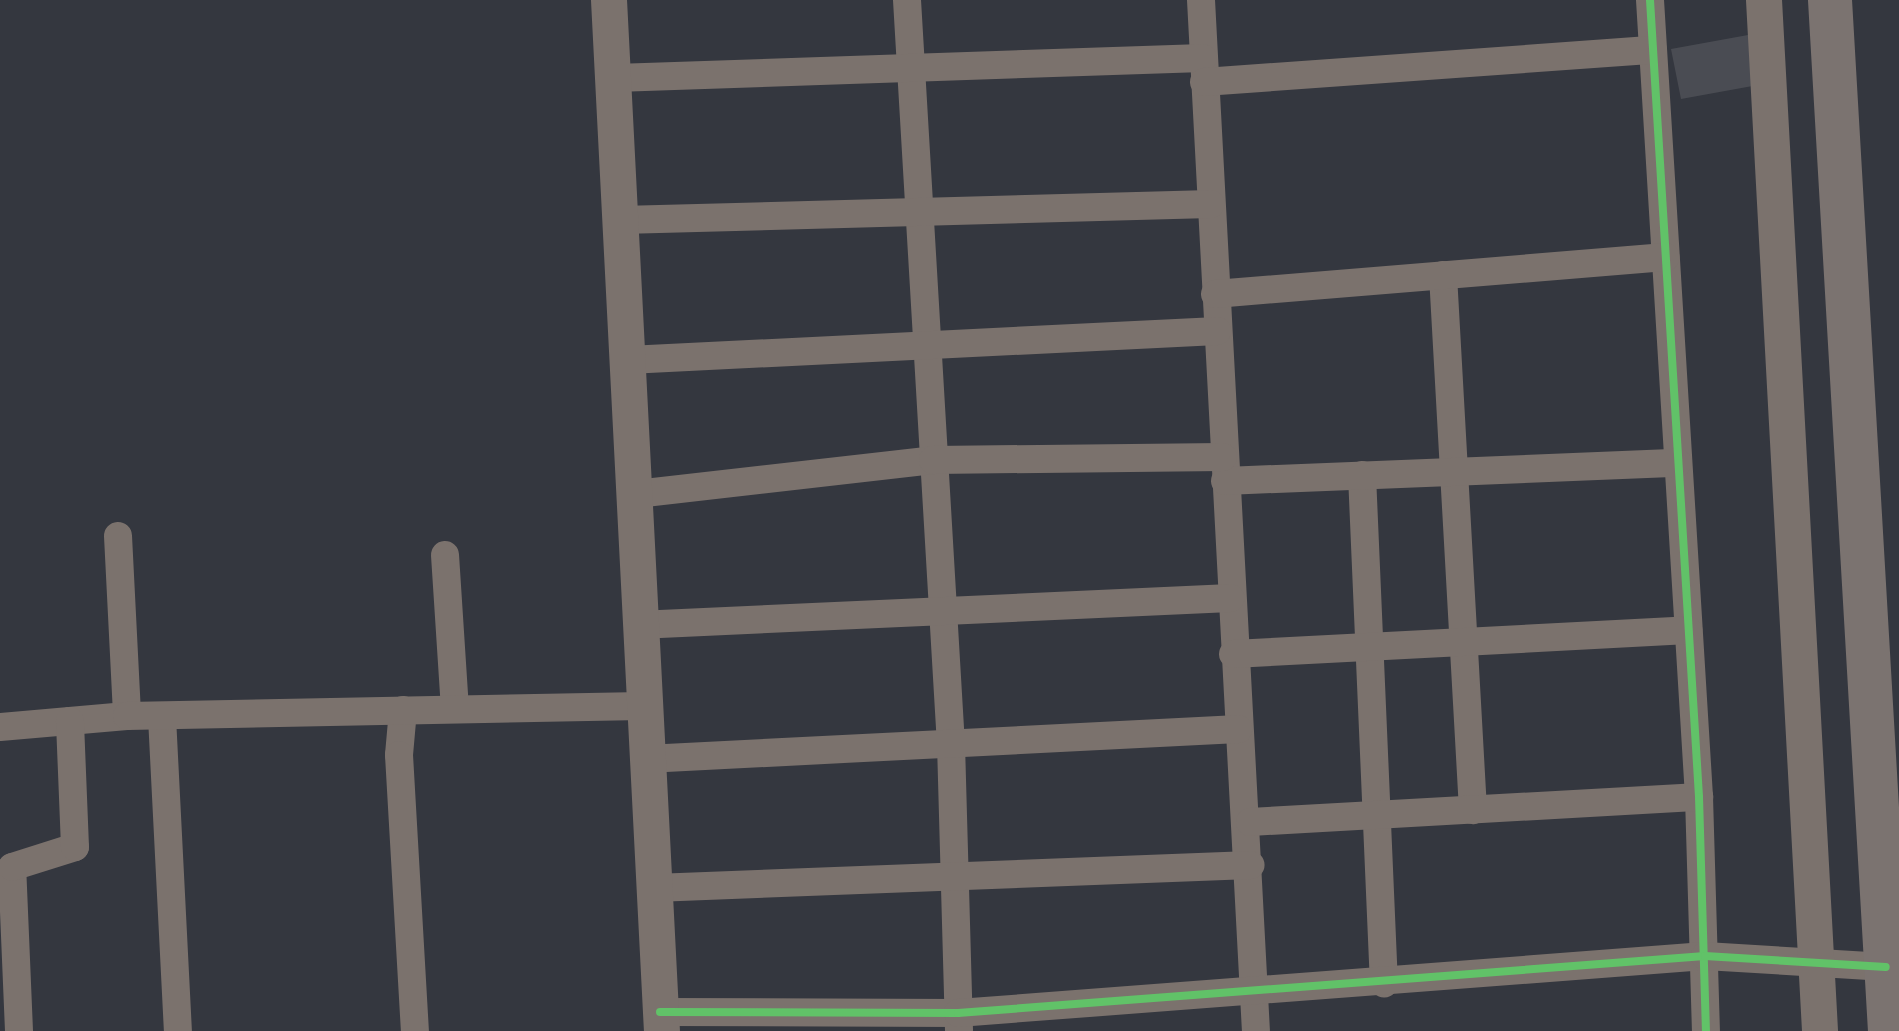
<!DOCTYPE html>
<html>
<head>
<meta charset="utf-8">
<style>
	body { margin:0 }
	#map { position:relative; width:1899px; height:1031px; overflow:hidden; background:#34373f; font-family:Roboto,sans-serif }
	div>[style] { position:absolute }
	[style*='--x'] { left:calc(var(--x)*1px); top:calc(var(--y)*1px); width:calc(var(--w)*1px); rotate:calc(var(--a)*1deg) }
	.building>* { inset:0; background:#4a4c53 }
	.minor>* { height:28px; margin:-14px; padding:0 14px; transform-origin:14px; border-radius:14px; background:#7b726d }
	.tertiary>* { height:36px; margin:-18px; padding:0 18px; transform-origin:18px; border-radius:18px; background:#7b726d }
	.primary>* { height:44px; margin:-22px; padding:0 22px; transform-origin:22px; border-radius:22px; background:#7b7370 }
	.cycleway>* { height:8px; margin:-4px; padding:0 4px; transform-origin:4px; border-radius:4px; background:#61c268 }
	span { translate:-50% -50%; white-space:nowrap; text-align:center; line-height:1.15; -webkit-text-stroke:8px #262b39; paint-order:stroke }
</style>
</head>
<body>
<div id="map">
	<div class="building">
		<div style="clip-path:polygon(1759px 33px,1769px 83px,1681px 99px,1671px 49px)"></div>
	</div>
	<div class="minor">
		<div style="--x:907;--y:0;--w:745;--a:86.62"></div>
		<div style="--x:951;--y:744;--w:286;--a:88.4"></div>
		<div style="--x:1201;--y:0;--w:1032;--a:86.95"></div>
		<div style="--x:1650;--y:0;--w:799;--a:86.48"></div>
		<div style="--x:1699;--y:797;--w:234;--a:88.3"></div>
		<div style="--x:615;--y:78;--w:588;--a:-1.95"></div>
		<div style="--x:1204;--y:82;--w:450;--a:-4.1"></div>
		<div style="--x:621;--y:220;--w:590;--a:-1.55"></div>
		<div style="--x:1443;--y:275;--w:536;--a:86.79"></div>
		<div style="--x:1215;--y:294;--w:452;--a:-4.7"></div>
		<div style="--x:628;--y:360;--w:590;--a:-2.82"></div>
		<div style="--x:1362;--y:475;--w:509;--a:87.53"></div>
		<div style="--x:1225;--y:481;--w:453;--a:-2.3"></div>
		<div style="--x:636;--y:494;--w:299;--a:-6.5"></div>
		<div style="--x:933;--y:460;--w:290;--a:-0.6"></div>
		<div style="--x:118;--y:536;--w:180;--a:87.1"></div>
		<div style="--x:445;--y:555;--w:154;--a:86.3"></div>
		<div style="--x:638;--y:625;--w:593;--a:-2.61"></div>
		<div style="--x:1233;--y:654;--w:456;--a:-3"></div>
		<div style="--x:403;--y:710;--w:45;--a:95.1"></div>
		<div style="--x:399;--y:755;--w:276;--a:86.7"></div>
		<div style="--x:162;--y:717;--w:314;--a:87.1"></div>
		<div style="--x:0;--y:727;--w:127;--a:-5"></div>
		<div style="--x:127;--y:716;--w:515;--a:-1.11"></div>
		<div style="--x:646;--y:759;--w:593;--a:-2.9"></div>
		<div style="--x:1250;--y:822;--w:450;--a:-3.2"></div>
		<div style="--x:654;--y:888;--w:597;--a:-2.21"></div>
		<div style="--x:660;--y:1012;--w:298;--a:0.2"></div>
		<div style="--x:958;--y:1013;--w:749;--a:-4.36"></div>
		<div style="--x:1705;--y:956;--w:181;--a:3.5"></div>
		<div style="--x:19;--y:1031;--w:164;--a:-92.4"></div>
		<div style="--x:12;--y:867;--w:66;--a:-17.6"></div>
		<div style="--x:75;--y:847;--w:126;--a:-92.3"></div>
	</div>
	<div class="tertiary">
		<div style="--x:609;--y:0;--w:1032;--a:87.06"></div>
		<div style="--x:1764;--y:0;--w:1033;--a:86.89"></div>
	</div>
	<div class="primary">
		<div style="--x:1830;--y:0;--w:1033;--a:86.67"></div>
	</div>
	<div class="cycleway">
		<div style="--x:1650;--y:0;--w:799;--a:86.48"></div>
		<div style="--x:1699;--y:797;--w:234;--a:88.3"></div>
		<div style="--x:660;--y:1012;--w:298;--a:0.2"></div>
		<div style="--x:958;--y:1013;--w:749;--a:-4.36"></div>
		<div style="--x:1705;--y:956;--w:181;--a:3.5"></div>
	</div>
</div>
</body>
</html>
